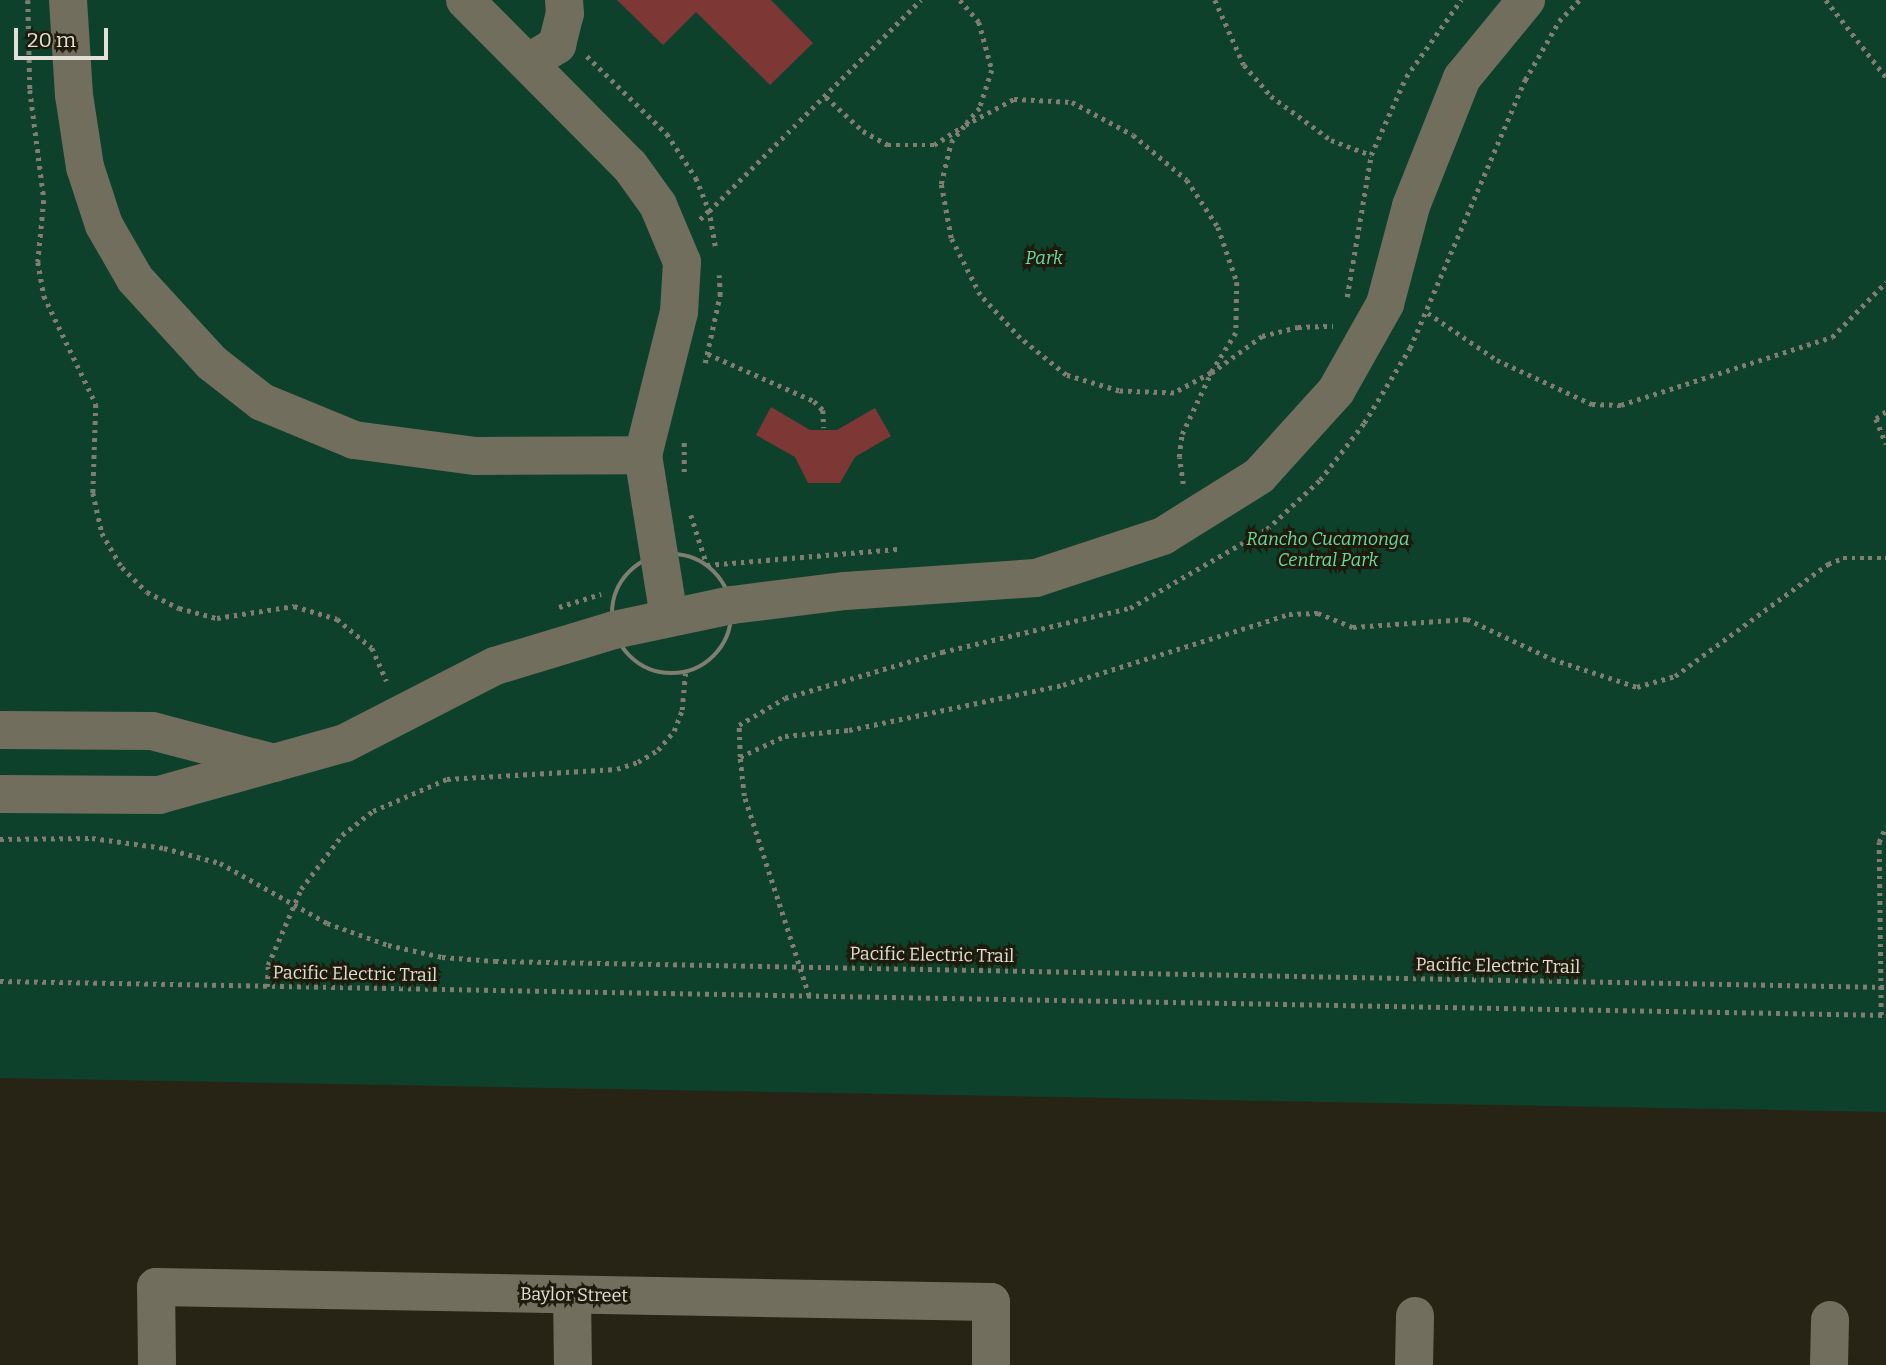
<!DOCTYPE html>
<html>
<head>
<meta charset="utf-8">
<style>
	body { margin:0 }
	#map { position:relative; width:1886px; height:1365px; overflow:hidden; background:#282415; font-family:Bitter,serif }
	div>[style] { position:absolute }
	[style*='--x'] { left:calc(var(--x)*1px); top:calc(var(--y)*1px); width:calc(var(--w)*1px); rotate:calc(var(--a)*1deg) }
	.green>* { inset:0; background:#0e412b }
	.building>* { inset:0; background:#7d3735 }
	.path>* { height:4.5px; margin-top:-2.25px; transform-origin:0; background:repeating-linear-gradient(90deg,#807d71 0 3.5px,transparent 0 8.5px) }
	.path>.ring { margin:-2.25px; padding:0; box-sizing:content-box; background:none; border:4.5px solid #807d71; border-radius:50% }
	.minor>* { height:38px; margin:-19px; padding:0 19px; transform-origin:19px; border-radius:19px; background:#726e5d }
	span { translate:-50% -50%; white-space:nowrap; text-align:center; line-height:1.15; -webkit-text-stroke:6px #1e1b0c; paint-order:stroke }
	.park-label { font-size:18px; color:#6cd9a3; font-style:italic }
	.street-label { font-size:18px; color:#e1dfd6 }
	.scale { position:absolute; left:14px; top:28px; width:94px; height:32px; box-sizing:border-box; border:4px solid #e1dfd6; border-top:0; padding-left:9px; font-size:21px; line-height:24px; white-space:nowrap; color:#e1dfd6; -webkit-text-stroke:5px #1e1b0c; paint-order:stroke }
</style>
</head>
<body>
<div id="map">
	<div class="green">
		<div style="clip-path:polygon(0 0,1886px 0,1886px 1112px,0 1078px)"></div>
	</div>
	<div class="building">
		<div style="clip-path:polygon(617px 0,771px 0,813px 43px,770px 85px,696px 12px,663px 45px)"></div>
		<div style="clip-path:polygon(771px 407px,810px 430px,837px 430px,875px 408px,891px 436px,855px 457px,840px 483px,808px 483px,795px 457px,756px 435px)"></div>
	</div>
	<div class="path">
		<div style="--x:28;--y:0;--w:90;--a:88.7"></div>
		<div style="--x:30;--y:90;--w:111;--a:82.7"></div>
		<div style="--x:44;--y:200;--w:62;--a:95.5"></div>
		<div style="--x:38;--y:262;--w:35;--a:80"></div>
		<div style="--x:44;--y:296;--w:120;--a:64.3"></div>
		<div style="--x:96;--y:404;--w:89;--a:91.9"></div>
		<div style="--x:93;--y:493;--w:41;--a:77.3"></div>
		<div style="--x:102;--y:533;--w:39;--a:60"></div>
		<div style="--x:122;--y:567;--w:35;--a:45"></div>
		<div style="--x:147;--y:592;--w:36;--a:27"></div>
		<div style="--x:179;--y:608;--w:39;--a:15"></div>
		<div style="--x:217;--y:618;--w:78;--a:-8.9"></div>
		<div style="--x:294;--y:606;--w:45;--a:16.8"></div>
		<div style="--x:337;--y:619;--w:45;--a:39.6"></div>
		<div style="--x:372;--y:648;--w:36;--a:66"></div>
		<div style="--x:960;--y:0;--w:29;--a:49"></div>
		<div style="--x:979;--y:22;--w:50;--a:74.8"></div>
		<div style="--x:992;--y:70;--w:40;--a:108"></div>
		<div style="--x:980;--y:108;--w:20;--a:131"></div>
		<div style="--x:1215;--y:0;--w:71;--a:66"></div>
		<div style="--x:1244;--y:65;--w:41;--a:48.9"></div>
		<div style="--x:1271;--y:96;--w:74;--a:36.3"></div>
		<div style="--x:1331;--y:140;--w:43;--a:20.6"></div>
		<div style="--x:1826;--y:0;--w:98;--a:52.1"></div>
		<div style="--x:587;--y:56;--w:112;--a:44.3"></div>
		<div style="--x:667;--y:134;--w:53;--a:56.6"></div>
		<div style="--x:696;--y:178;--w:35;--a:68"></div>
		<div style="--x:709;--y:211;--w:13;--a:135"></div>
		<div style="--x:826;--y:97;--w:50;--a:42.6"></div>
		<div style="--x:863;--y:131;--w:29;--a:29"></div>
		<div style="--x:888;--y:145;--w:46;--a:0"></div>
		<div style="--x:934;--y:145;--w:31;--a:-33"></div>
		<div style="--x:1014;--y:99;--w:58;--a:3"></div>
		<div style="--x:1072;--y:102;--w:69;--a:28.4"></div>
		<div style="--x:1133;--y:135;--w:70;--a:39.8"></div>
		<div style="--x:1187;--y:180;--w:56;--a:56.6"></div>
		<div style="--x:1218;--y:227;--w:58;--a:70.9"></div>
		<div style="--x:1237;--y:282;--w:51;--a:91.1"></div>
		<div style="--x:1236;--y:333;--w:47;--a:122"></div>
		<div style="--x:1211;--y:373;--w:42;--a:151.6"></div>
		<div style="--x:1174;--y:393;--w:55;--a:-177.9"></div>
		<div style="--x:1119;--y:391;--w:55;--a:-163.2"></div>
		<div style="--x:1066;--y:375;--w:59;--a:-141.2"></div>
		<div style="--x:1020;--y:338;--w:59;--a:-132.9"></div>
		<div style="--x:980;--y:295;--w:64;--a:-117"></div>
		<div style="--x:951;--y:238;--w:55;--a:-100.5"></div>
		<div style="--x:941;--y:184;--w:43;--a:-76.6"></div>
		<div style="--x:951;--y:142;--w:22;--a:-51"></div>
		<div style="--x:965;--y:125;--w:55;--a:-28"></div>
		<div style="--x:715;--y:246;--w:36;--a:-100"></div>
		<div style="--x:709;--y:211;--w:299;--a:-44.9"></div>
		<div style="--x:1347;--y:297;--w:144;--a:-80.4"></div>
		<div style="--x:1371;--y:155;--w:85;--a:-65.8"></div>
		<div style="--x:1406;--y:77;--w:95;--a:-54.5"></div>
		<div style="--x:1428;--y:313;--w:83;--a:34.3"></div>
		<div style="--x:1497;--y:360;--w:105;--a:24.9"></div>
		<div style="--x:1592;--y:404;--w:29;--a:2"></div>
		<div style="--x:1621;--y:405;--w:222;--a:-17.9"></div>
		<div style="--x:1832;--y:337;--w:77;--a:-45.5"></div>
		<div style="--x:708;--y:354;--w:116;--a:23.9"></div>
		<div style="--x:814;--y:401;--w:13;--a:45"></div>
		<div style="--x:823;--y:410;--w:18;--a:87"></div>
		<div style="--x:705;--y:363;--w:70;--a:-77.6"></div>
		<div style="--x:720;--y:295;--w:20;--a:-93"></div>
		<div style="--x:1886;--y:412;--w:12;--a:145"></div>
		<div style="--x:1876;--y:419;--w:27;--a:68"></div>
		<div style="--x:684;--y:472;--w:30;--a:-90"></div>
		<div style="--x:1183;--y:484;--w:27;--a:-98"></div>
		<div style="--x:1179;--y:457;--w:23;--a:-83"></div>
		<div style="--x:1182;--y:434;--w:68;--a:-64.6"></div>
		<div style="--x:1211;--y:373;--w:63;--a:-36"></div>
		<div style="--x:1262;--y:336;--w:37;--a:-14"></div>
		<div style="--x:1298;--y:327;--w:35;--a:-2"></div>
		<div style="--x:691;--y:515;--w:52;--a:72.3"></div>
		<div style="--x:707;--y:565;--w:191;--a:-4.8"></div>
		<div class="ring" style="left:612px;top:554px;width:115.5px;height:115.5px"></div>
		<div style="--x:559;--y:607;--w:44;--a:-17.2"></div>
		<div style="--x:740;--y:757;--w:32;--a:-92"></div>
		<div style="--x:739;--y:725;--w:53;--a:-30.4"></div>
		<div style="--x:785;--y:698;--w:164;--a:-16.3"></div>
		<div style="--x:942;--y:652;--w:193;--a:-13.2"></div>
		<div style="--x:1130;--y:608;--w:158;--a:-30"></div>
		<div style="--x:1267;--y:529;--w:72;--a:-42.8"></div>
		<div style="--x:1320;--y:480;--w:72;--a:-52.3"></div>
		<div style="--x:1364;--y:423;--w:88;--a:-58.5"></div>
		<div style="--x:1410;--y:348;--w:292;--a:-66.8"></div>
		<div style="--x:1525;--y:80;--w:68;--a:-60"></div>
		<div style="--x:1559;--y:21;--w:29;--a:-46"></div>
		<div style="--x:0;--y:839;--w:92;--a:-0.6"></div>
		<div style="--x:92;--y:838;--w:73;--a:7.9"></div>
		<div style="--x:164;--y:848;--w:58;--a:15"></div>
		<div style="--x:220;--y:863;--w:123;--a:29.3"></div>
		<div style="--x:327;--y:923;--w:65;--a:19.8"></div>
		<div style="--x:388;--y:945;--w:55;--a:12.5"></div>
		<div style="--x:442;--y:957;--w:53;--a:4.3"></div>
		<div style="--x:495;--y:961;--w:1391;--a:1.07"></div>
		<div style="--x:0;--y:981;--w:1886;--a:1.03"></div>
		<div style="--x:267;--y:987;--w:22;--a:-87"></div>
		<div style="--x:268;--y:965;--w:83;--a:-66.5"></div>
		<div style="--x:301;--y:889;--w:68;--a:-52.8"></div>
		<div style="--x:342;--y:835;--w:39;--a:-38"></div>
		<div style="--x:373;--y:811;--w:81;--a:-23.4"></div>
		<div style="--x:447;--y:779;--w:170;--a:-3.4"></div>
		<div style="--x:617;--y:769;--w:22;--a:-18"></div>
		<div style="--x:638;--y:762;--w:23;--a:-31"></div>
		<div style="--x:658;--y:750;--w:25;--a:-50"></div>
		<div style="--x:674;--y:731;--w:22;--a:-69"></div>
		<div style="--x:682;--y:710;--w:37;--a:-85"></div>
		<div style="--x:809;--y:996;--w:210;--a:-108"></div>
		<div style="--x:744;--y:796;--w:39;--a:-96"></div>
		<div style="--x:740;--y:757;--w:50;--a:-25"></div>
		<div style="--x:785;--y:736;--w:64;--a:-5.4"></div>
		<div style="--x:849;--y:730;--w:219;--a:-11.9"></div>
		<div style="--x:1063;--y:685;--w:237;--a:-17.4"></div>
		<div style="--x:1289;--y:614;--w:29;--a:-2"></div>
		<div style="--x:1318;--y:613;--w:38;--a:22"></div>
		<div style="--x:1353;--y:627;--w:114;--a:-4"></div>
		<div style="--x:1467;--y:619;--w:94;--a:25.2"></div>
		<div style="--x:1552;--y:659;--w:89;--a:18.2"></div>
		<div style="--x:1637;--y:687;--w:40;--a:-16"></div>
		<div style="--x:1675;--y:676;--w:190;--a:-36.2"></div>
		<div style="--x:1828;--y:564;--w:16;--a:-22"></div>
		<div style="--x:1843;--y:558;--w:43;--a:0"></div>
		<div style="--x:1881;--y:1015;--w:173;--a:-90.7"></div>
		<div style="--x:1879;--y:842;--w:17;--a:-66"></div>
	</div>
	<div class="minor">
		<div style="--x:68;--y:0;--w:95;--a:86.4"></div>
		<div style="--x:74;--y:95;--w:73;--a:81.3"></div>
		<div style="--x:85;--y:167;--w:61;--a:71.9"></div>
		<div style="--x:104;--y:225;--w:62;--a:60.1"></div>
		<div style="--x:135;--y:279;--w:114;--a:47.5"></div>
		<div style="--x:212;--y:363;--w:63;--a:38"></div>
		<div style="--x:262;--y:402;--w:100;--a:22.4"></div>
		<div style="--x:354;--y:440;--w:123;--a:7.5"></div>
		<div style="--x:476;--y:456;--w:167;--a:-0.3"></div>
		<div style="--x:465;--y:0;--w:234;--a:45.2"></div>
		<div style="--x:630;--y:166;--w:48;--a:54.3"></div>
		<div style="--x:658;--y:205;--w:62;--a:67.2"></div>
		<div style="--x:682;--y:262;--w:50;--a:93.4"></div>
		<div style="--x:679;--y:312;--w:147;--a:104.1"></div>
		<div style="--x:643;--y:455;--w:164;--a:80.9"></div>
		<div style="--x:529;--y:62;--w:33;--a:-31"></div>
		<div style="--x:557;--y:45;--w:32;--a:-76"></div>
		<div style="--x:565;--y:14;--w:14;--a:-94"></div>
		<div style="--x:0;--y:730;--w:152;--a:0.4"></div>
		<div style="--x:152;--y:731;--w:126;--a:14.7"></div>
		<div style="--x:0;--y:794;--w:159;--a:0.4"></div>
		<div style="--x:159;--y:795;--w:193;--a:-15.6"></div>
		<div style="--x:345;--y:743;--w:169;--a:-27.2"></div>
		<div style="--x:495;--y:666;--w:124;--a:-16.8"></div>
		<div style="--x:614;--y:630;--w:121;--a:-12"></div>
		<div style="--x:732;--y:605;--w:114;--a:-7.1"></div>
		<div style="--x:845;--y:591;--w:191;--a:-3.9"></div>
		<div style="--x:1036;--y:578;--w:134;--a:-18.3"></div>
		<div style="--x:1163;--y:536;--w:113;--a:-32"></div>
		<div style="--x:1259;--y:476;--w:115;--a:-47.8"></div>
		<div style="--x:1336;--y:391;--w:100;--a:-60.6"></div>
		<div style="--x:1385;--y:304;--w:101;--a:-75.1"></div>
		<div style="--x:1411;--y:206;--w:138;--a:-68.3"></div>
		<div style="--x:1462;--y:78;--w:101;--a:-50.6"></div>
		<div style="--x:572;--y:1295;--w:70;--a:89.2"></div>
		<div style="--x:157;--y:1365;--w:78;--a:-90.7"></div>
		<div style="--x:156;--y:1287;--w:835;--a:1.03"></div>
		<div style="--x:991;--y:1302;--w:63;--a:90"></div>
		<div style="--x:1414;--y:1365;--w:49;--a:-88.8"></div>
		<div style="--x:1829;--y:1365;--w:45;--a:-88.7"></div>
	</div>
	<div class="park-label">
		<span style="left:1044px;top:258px">Park</span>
		<span style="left:1328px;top:550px">Rancho Cucamonga<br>Central Park</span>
	</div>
	<div class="street-label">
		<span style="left:932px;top:955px;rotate:1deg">Pacific Electric Trail</span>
		<span style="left:1498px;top:966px;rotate:1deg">Pacific Electric Trail</span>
		<span style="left:355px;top:974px;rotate:1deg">Pacific Electric Trail</span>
		<span style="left:574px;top:1295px;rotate:1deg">Baylor Street</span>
	</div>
	<div class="scale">20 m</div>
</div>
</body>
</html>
